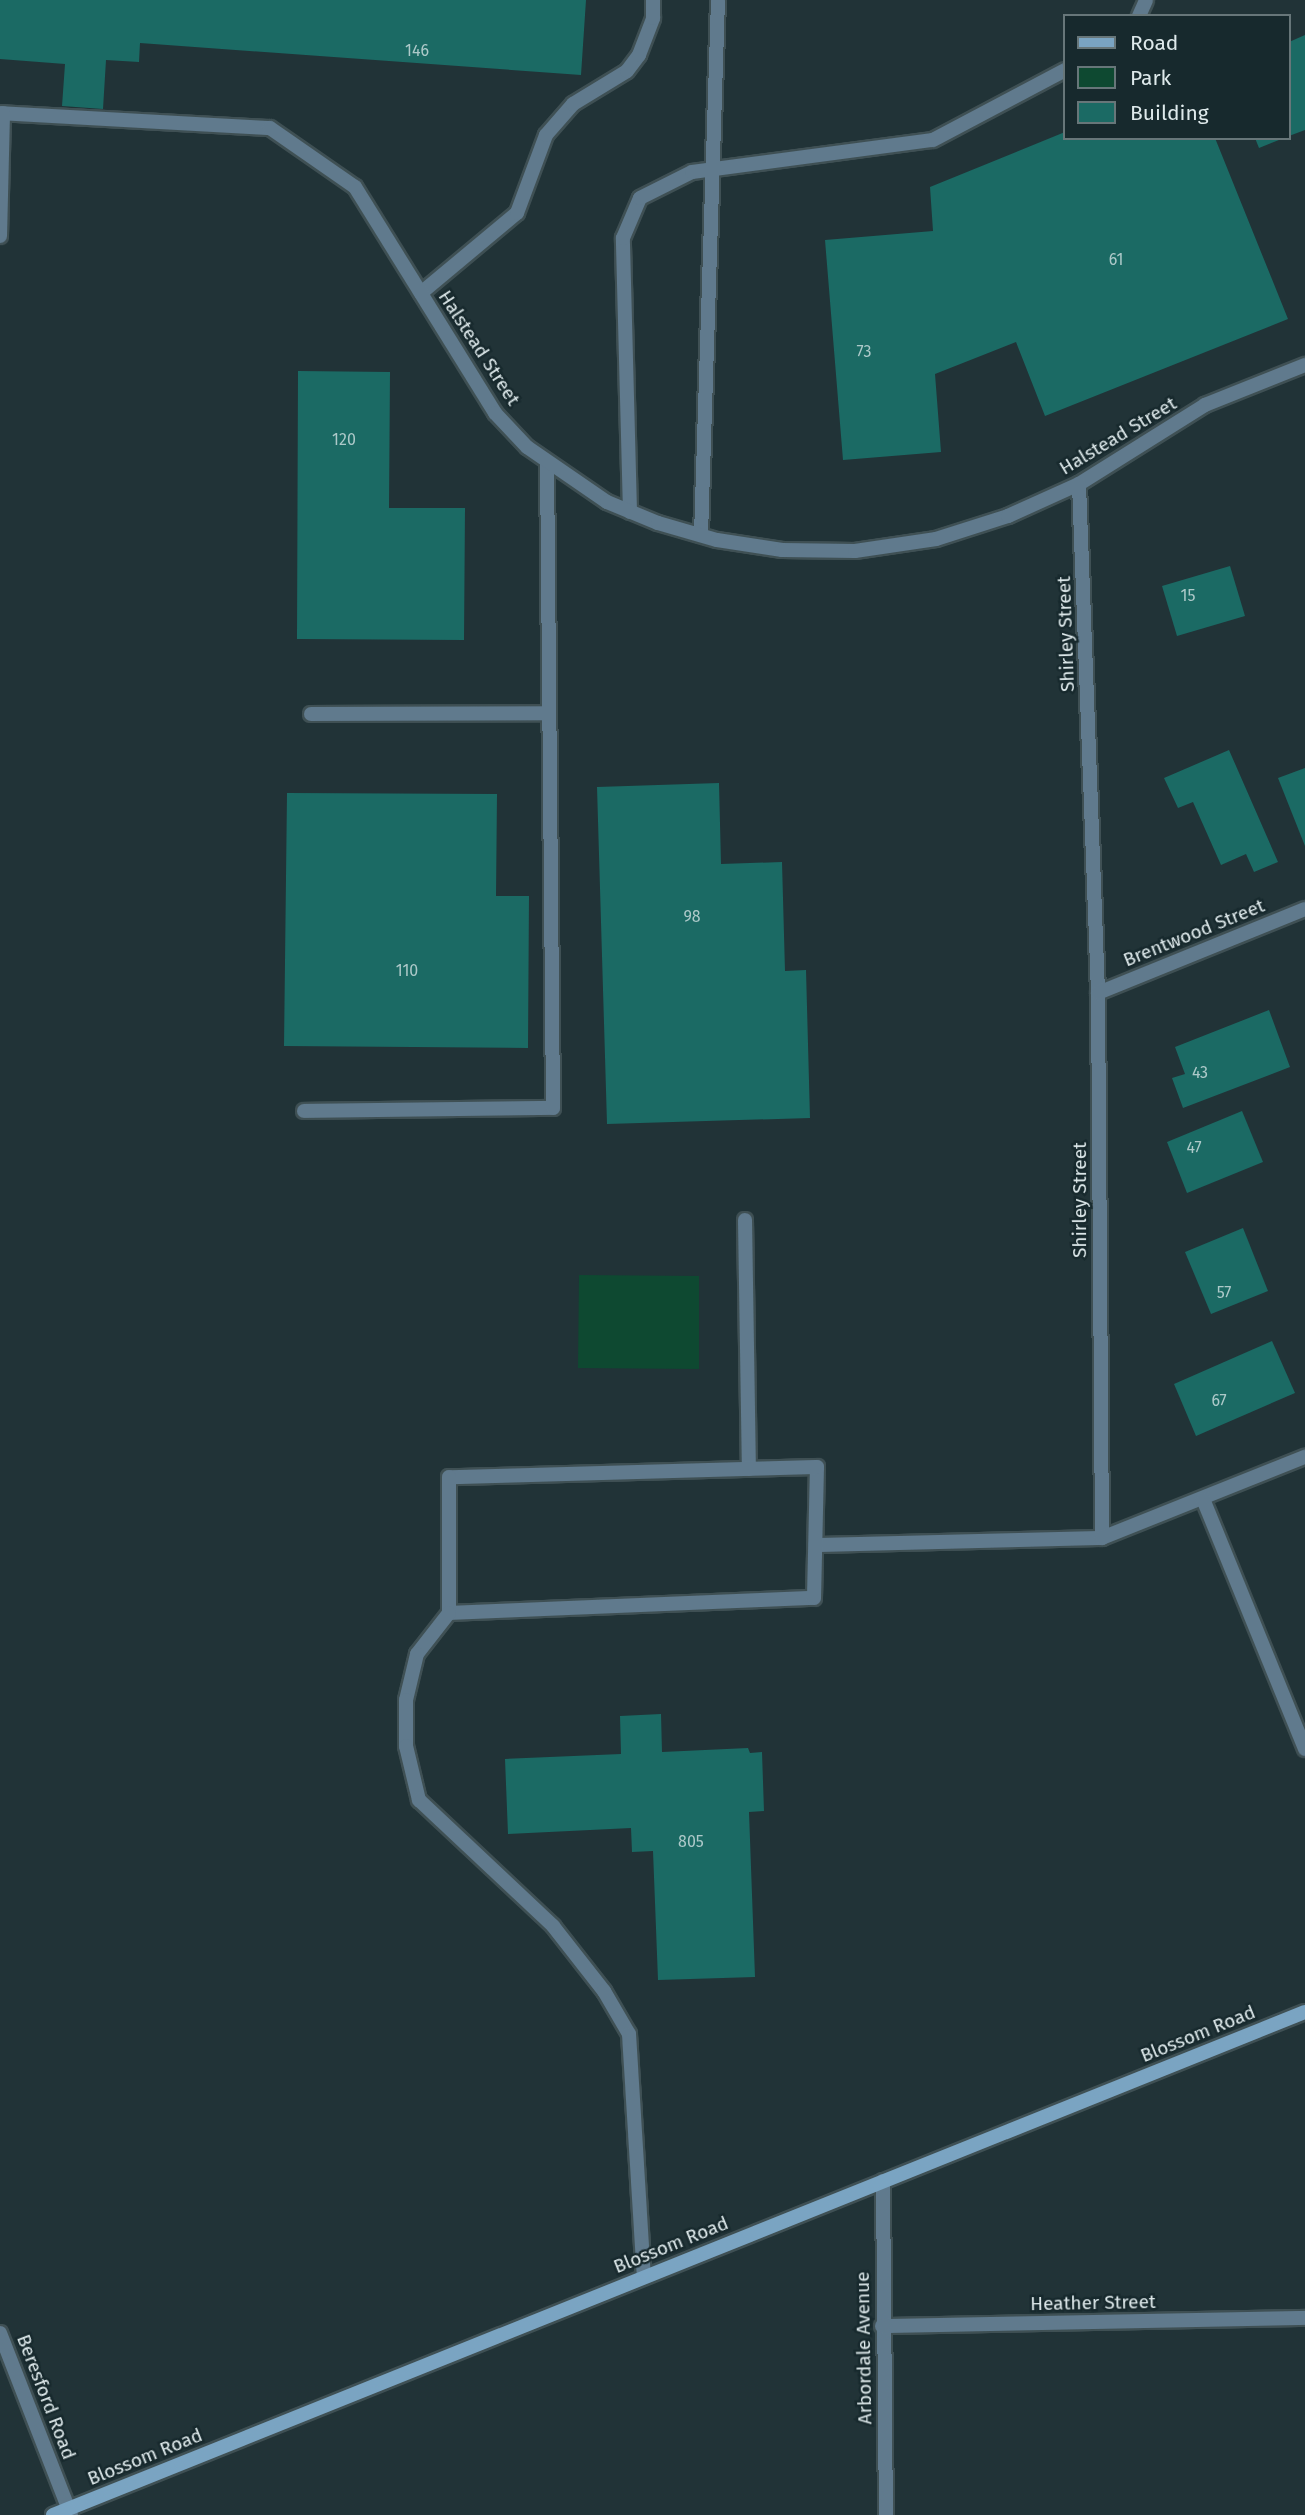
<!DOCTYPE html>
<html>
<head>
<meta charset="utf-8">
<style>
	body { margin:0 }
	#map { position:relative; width:1305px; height:2515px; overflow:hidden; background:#213337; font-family:"Fira Sans",sans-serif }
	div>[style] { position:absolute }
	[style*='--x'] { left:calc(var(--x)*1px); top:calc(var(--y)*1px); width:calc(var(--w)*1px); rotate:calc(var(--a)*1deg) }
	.green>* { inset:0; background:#0e4931 }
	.building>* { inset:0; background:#1b6a64 }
	.roads { filter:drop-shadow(2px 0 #3f5054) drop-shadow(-2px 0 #3f5054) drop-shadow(0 2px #3f5054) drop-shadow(0 -2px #3f5054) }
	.lane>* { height:14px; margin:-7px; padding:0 7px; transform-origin:7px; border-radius:7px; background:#607a8d }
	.street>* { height:14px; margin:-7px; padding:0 7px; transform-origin:7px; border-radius:7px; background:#607a8d }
	.secondary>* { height:14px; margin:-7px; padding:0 7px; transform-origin:7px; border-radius:7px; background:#7aa4c2 }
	span { translate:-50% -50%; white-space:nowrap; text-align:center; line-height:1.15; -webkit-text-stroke:5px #17292d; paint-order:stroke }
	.number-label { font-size:16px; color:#adc9c9 }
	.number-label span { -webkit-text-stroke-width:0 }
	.street-label { font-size:19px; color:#dee9eb }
	.legend { position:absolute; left:1063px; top:14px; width:228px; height:126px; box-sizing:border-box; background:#17292d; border:2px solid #677679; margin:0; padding:9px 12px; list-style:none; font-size:21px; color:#dee9eb }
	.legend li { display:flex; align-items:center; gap:14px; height:35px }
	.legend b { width:35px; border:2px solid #677679 }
</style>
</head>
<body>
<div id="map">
	<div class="green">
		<div style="clip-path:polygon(579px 1275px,699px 1276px,699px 1369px,578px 1368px)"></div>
	</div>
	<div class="building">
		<div style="clip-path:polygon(0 0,586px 0,581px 75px,140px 43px,139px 62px,106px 60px,103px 109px,62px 106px,65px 64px,0 59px)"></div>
		<div style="clip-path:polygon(1305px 35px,1305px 130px,1289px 136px,1289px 42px)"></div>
		<div style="clip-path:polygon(1065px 132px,1065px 138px,1215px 138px,1288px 319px,1045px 416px,1016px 342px,935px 374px,941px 452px,843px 460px,825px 240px,933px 231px,930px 187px)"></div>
		<div style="clip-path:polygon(1255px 138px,1284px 138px,1259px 148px)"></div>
		<div style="clip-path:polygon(298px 371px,390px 372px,389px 508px,465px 508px,464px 640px,297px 639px)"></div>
		<div style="clip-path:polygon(1230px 566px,1245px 616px,1177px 636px,1162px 586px)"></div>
		<div style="clip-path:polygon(1229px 750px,1278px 862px,1254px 872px,1246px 854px,1221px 865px,1193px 802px,1178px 808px,1164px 778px)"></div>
		<div style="clip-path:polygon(1305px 768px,1305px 846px,1278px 778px)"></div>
		<div style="clip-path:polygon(719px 783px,721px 864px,782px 862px,785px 971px,806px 970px,810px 1118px,607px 1124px,597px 787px)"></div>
		<div style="clip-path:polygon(287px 793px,497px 794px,496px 896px,529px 896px,528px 1048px,284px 1046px)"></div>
		<div style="clip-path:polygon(1269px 1010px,1290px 1067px,1183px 1108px,1172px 1078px,1185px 1074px,1175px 1047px)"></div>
		<div style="clip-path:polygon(1242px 1111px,1263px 1162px,1187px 1193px,1167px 1142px)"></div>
		<div style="clip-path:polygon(1243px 1228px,1268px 1291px,1211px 1314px,1185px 1252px)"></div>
		<div style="clip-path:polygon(1272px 1341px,1295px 1393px,1196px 1436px,1174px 1384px)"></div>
		<div style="clip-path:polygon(661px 1714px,662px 1752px,748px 1748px,750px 1753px,762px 1752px,764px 1811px,749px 1812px,755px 1977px,658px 1980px,653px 1851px,632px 1852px,631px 1828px,508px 1834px,505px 1759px,621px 1754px,620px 1716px)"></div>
	</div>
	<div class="roads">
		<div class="lane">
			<div style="--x:1139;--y:16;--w:17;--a:-66"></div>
			<div style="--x:421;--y:293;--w:125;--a:-39.8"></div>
			<div style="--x:517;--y:213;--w:83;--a:-69.6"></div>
			<div style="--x:546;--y:135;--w:41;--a:-48.9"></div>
			<div style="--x:573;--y:104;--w:63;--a:-31.4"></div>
			<div style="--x:627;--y:71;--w:20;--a:-53"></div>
			<div style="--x:639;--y:55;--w:40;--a:-69"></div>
			<div style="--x:653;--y:18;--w:18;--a:-90"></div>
			<div style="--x:630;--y:512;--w:274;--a:-91.5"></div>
			<div style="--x:623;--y:238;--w:43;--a:-67"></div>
			<div style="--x:640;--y:198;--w:58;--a:-26.6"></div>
			<div style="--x:692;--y:172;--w:243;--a:-7.6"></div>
			<div style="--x:933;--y:140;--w:149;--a:-27.9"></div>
			<div style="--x:701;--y:535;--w:535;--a:-88.18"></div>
			<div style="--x:311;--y:714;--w:238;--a:-0.2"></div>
			<div style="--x:304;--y:1111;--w:249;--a:-0.7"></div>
			<div style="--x:553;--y:1108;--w:646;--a:-90.53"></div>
			<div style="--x:745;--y:1220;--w:249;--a:89.1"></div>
			<div style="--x:816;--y:1545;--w:286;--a:-1.4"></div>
			<div style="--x:449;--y:1613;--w:365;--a:-2.4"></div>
			<div style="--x:814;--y:1598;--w:131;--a:-88.7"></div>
			<div style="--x:817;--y:1467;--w:368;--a:178.4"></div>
			<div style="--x:449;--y:1477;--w:136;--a:90"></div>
			<div style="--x:449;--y:1613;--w:52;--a:128"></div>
			<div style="--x:417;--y:1654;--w:47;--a:103.4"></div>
			<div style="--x:406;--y:1700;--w:46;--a:90"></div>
			<div style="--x:406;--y:1746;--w:56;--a:76.5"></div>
			<div style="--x:419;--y:1800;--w:184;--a:43.2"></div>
			<div style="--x:553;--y:1926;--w:83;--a:51.9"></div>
			<div style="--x:604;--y:1991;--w:50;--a:59.8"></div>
			<div style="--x:629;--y:2034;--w:243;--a:86.5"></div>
		</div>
		<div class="street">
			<div style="--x:0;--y:113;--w:270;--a:3.2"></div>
			<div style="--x:270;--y:128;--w:103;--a:34.8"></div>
			<div style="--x:355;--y:187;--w:266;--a:58.2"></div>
			<div style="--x:495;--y:413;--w:47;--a:46.7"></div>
			<div style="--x:527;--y:447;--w:97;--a:34.5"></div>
			<div style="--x:607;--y:502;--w:55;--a:22.4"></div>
			<div style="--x:658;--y:523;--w:61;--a:16.1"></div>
			<div style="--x:717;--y:540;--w:66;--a:8.7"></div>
			<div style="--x:782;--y:550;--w:73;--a:0.8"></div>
			<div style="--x:855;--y:551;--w:82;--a:-8.4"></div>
			<div style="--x:936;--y:539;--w:76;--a:-17.7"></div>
			<div style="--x:1008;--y:516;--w:78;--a:-24.3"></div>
			<div style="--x:1079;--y:484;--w:149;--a:-32.1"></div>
			<div style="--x:1205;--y:405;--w:108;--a:-21.8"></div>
			<div style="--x:0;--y:236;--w:123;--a:-88.6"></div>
			<div style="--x:1079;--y:484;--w:509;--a:87.86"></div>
			<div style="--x:1098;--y:993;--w:545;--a:89.58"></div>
			<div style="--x:1102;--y:1538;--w:219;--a:-21.8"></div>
			<div style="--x:1098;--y:993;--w:223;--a:-22.1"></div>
			<div style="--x:1203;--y:1499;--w:270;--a:67.8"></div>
			<div style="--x:883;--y:2181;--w:334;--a:89.5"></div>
			<div style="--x:882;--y:2326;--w:423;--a:-1.1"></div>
			<div style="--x:0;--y:2333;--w:195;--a:68.7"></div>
		</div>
		<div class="secondary">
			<div style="--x:53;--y:2515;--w:1349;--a:-21.89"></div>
		</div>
	</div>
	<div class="number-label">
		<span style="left:417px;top:51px">146</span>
		<span style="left:1116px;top:260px">61</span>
		<span style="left:864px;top:352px">73</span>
		<span style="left:344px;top:440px">120</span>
		<span style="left:1188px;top:596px">15</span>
		<span style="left:692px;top:917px">98</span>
		<span style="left:407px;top:971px">110</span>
		<span style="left:1200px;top:1073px">43</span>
		<span style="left:1194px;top:1148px">47</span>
		<span style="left:1224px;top:1293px">57</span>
		<span style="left:1219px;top:1401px">67</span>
		<span style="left:691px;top:1842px">805</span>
	</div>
	<div class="street-label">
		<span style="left:479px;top:348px;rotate:57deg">Halstead Street</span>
		<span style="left:1118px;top:436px;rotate:-31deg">Halstead Street</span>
		<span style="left:1066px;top:634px;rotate:-92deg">Shirley Street</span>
		<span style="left:1194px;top:933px;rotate:-22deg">Brentwood Street</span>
		<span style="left:1080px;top:1200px;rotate:-90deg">Shirley Street</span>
		<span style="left:1198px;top:2034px;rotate:-22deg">Blossom Road</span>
		<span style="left:671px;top:2245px;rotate:-22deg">Blossom Road</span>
		<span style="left:1093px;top:2303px;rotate:-1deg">Heather Street</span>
		<span style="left:864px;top:2348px;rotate:-91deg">Arbordale Avenue</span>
		<span style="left:46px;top:2397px;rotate:69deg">Beresford Road</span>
		<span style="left:145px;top:2457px;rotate:-22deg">Blossom Road</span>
	</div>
	<ul class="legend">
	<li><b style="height:9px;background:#7aa4c2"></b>Road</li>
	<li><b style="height:19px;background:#0e4931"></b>Park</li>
	<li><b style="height:19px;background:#1b6a64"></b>Building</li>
	</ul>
</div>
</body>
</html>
